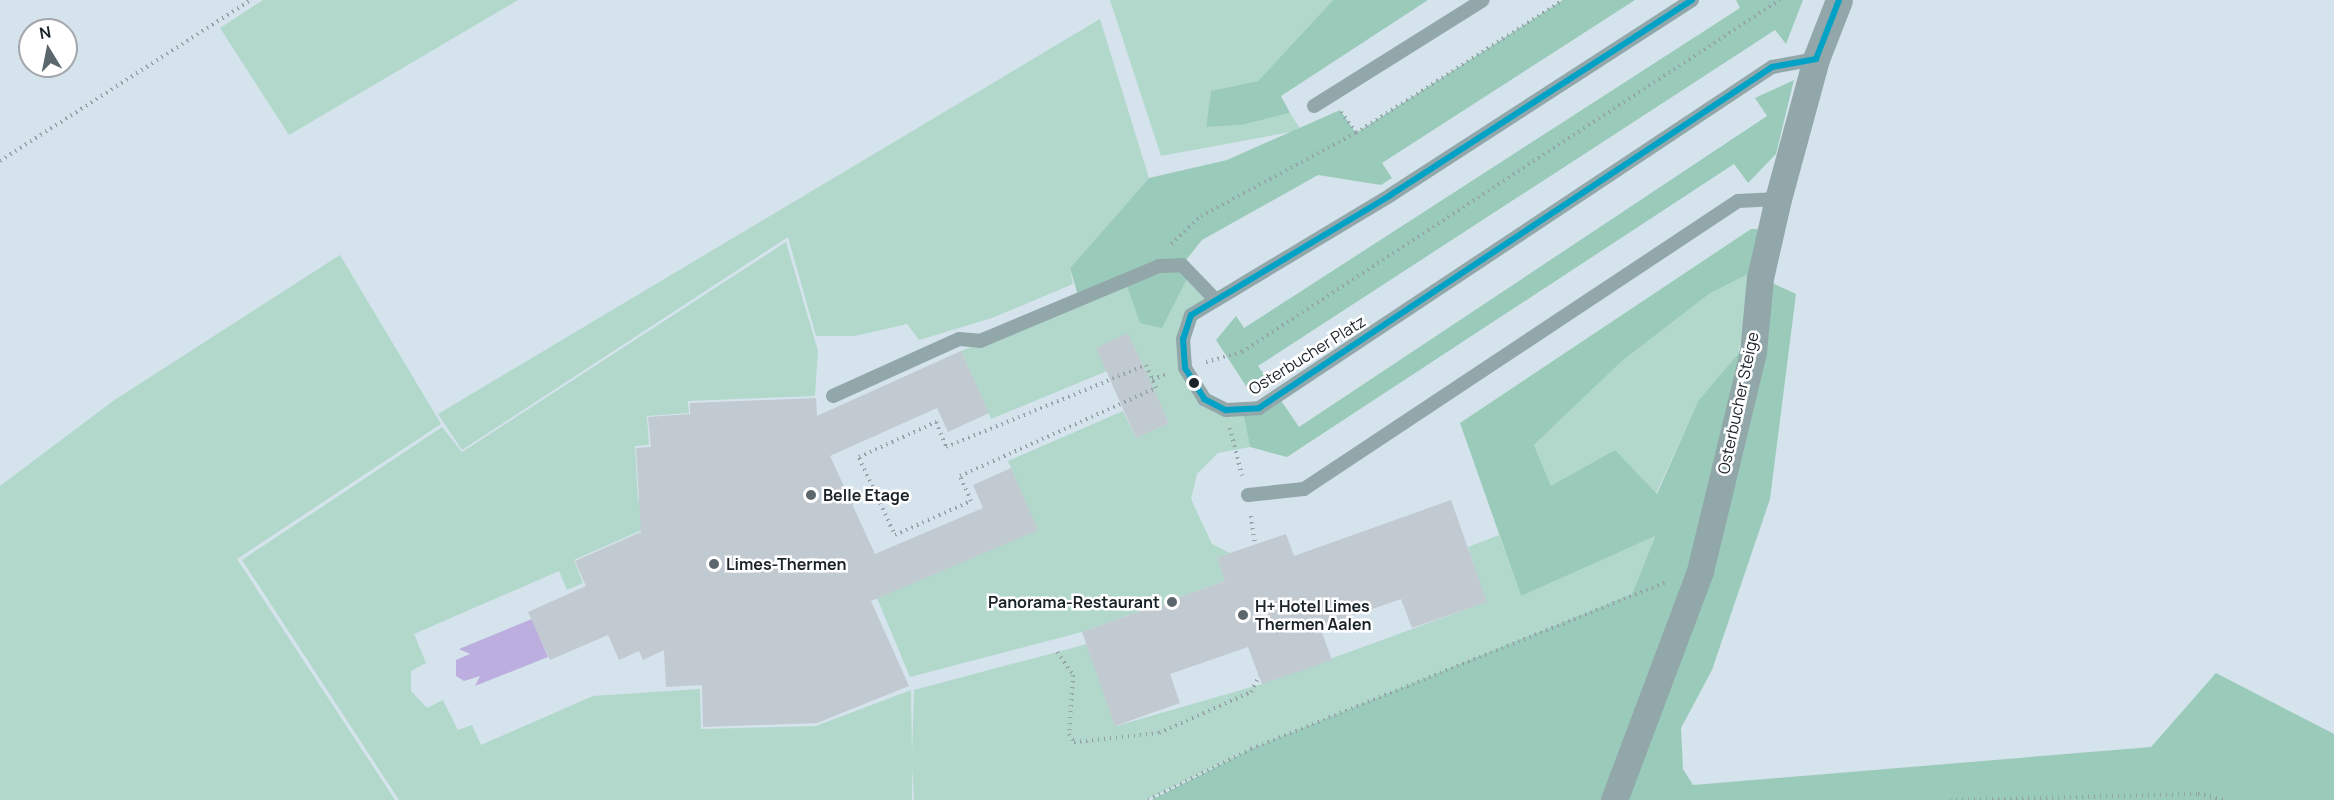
<!DOCTYPE html>
<html>
<head>
<meta charset="utf-8">
<style>
	body { margin:0 }
	#map { position:relative; width:2334px; height:800px; overflow:hidden; background:#d5e3ec; font-family:Manrope,sans-serif }
	div>[style] { position:absolute }
	[style*='--x'] { left:calc(var(--x)*1px); top:calc(var(--y)*1px); width:calc(var(--w)*1px); rotate:calc(var(--a)*1deg) }
	.green>* { inset:0; background:#b2d8cc }
	.forest>* { inset:0; background:#9acbba }
	.water>* { inset:0; background:#bcafdf }
	.building>* { inset:0; background:#c1c9d1 }
	.path>* { height:4px; margin-top:-2px; transform-origin:0; background:repeating-linear-gradient(90deg,#94a3a7 0 1.5px,transparent 0 6px) }
	.lane>* { height:14px; margin:-7px; padding:0 7px; transform-origin:7px; border-radius:7px; background:#92a7aa }
	.street>* { height:27px; margin:-13.5px; padding:0 13.5px; transform-origin:13.5px; border-radius:13.5px; background:#92a7aa }
	.bus-1>* { height:6px; margin:-3px; padding:0 3px; transform-origin:3px; border-radius:3px; background:#01a2c6 }
	.dots>* { width:16px; height:16px; translate:-50% -50%; box-sizing:border-box; border:3px solid #fff; border-radius:50% }
	span { translate:-50% -50%; white-space:nowrap; text-align:center; line-height:1.15; -webkit-text-stroke:5px #fff; paint-order:stroke }
	.street-label { font-size:16px; color:#192328 }
	.poi-label { font-size:16px; color:#192328; font-weight:700 }
	.left { translate:0 -50%; text-align:left }
	.right { translate:-100% -50%; text-align:right }
	.north { position:absolute; left:18px; top:18px; width:60px; height:60px; box-sizing:border-box; background:#fff; border:2px solid #a3a7a9; border-radius:50%; rotate:350deg; font-size:16px; font-weight:700; line-height:24px; text-align:center; color:#192328 }
	.north::after { content:''; display:block; margin:auto; width:21px; height:27px; background:#5b666d; clip-path:polygon(50% 0,100% 100%,50% 72%,0 100%) }
</style>
</head>
<body>
<div id="map">
	<div class="green">
		<div style="clip-path:polygon(263px 0,518px 0,289px 135px,220px 28px)"></div>
		<div style="clip-path:polygon(1110px 0,1333px 0,1258px 81px,1211px 92px,1206px 127px,1242px 125px,1290px 113px,1301px 130px,1161px 156px)"></div>
		<div style="clip-path:polygon(1100px 19px,1149px 178px,1070px 268px,1073px 284px,992px 318px,919px 340px,907px 324px,855px 336px,816px 336px,788px 237px,462px 450px,438px 414px)"></div>
		<div style="clip-path:polygon(786px 242px,818px 351px,815px 396px,688px 401px,689px 413px,647px 416px,649px 445px,635px 446px,638px 499px,663px 497px,671px 517px,574px 560px,583px 583px,567px 590px,559px 571px,414px 634px,426px 663px,411px 671px,411px 691px,427px 708px,443px 700px,458px 730px,472px 725px,481px 745px,593px 696px,700px 689px,701px 729px,816px 726px,911px 690px,912px 754px,914px 690px,1087px 644px,1116px 726px,1262px 684px,1486px 602px,1468px 547px,1499px 535px,1521px 596px,1655px 535px,1632px 594px,1251px 749px,1146px 800px,914px 800px,912px 766px,912px 800px,399px 800px,242px 560px,442px 427px,462px 452px)"></div>
		<div style="clip-path:polygon(340px 255px,441px 424px,237px 559px,395px 800px,0 800px,0 486px,113px 401px)"></div>
		<div style="clip-path:polygon(1756px 270px,1738px 354px,1698px 401px,1656px 494px,1551px 486px,1534px 445px,1622px 361px,1709px 294px)"></div>
		<div style="clip-path:polygon(1190px 273px,1214px 298px,1191px 315px,1185px 368px,1204px 399px,1243px 412px,1250px 447px,1218px 453px,1197px 474px,1191px 499px,1212px 544px,1230px 553px,1217px 558px,1225px 581px,1082px 632px,910px 677px,877px 598px,1037px 530px,1008px 461px,1123px 411px,1136px 438px,1169px 423px,1128px 334px,1097px 348px,1107px 371px,991px 419px,961px 351px,1125px 280px)"></div>
	</div>
	<div class="forest">
		<div style="clip-path:polygon(1333px 0,1428px 0,1281px 96px,1290px 113px,1242px 125px,1206px 127px,1211px 91px,1258px 81px)"></div>
		<div style="clip-path:polygon(1563px 0,1635px 0,1382px 163px,1392px 178px,1381px 185px,1318px 175px,1202px 240px,1182px 265px,1190px 273px,1162px 328px,1140px 323px,1125px 280px,1079px 299px,1070px 268px,1149px 178px,1227px 160px,1340px 110px,1356px 133px)"></div>
		<div style="clip-path:polygon(1736px 0,1803px 0,1786px 44px,1775px 30px,1258px 366px,1269px 381px,1246px 386px,1216px 340px,1236px 316px,1244px 328px,1740px 8px)"></div>
		<div style="clip-path:polygon(1794px 80px,1776px 154px,1748px 183px,1734px 164px,1287px 457px,1250px 447px,1243px 412px,1278px 396px,1299px 427px,1767px 116px,1755px 98px)"></div>
		<div style="clip-path:polygon(1751px 229px,1762px 229px,1756px 270px,1709px 294px,1622px 361px,1534px 445px,1551px 486px,1615px 450px,1657px 494px,1698px 401px,1738px 354px,1768px 281px,1796px 294px,1770px 499px,1712px 670px,1681px 728px,1683px 769px,1693px 785px,2151px 747px,2216px 673px,2334px 734px,2334px 800px,1151px 800px,1251px 749px,1632px 594px,1655px 536px,1521px 596px,1460px 423px)"></div>
	</div>
	<div class="water">
		<div style="clip-path:polygon(532px 619px,548px 657px,475px 686px,480px 676px,464px 681px,456px 676px,456px 660px,470px 654px,459px 649px)"></div>
	</div>
	<div class="building">
		<div style="clip-path:polygon(1128px 333px,1169px 423px,1136px 438px,1096px 348px)"></div>
		<div style="clip-path:polygon(961px 351px,989px 413px,948px 432px,937px 408px,830px 456px,875px 554px,983px 508px,973px 485px,1011px 468px,1038px 530px,871px 601px,909px 686px,817px 723px,703px 727px,702px 685px,666px 687px,664px 650px,643px 660px,639px 651px,619px 660px,608px 635px,550px 660px,528px 612px,586px 586px,575px 561px,641px 532px,636px 448px,651px 447px,648px 417px,690px 414px,690px 403px,816px 398px,817px 416px)"></div>
		<div style="clip-path:polygon(1451px 500px,1487px 602px,1412px 628px,1401px 599px,1320px 627px,1332px 660px,1262px 684px,1248px 647px,1170px 674px,1180px 703px,1115px 726px,1082px 632px,1225px 581px,1217px 558px,1230px 553px,1286px 534px,1294px 556px)"></div>
	</div>
	<div class="path">
		<div style="--x:1341;--y:112;--w:26;--a:54"></div>
		<div style="--x:0;--y:161;--w:298;--a:-32.7"></div>
		<div style="--x:1171;--y:244;--w:41;--a:-43"></div>
		<div style="--x:1201;--y:216;--w:176;--a:-28.2"></div>
		<div style="--x:1356;--y:133;--w:246;--a:-32.7"></div>
		<div style="--x:1206;--y:362;--w:37;--a:-16"></div>
		<div style="--x:1242;--y:352;--w:643;--a:-33.2"></div>
		<div style="--x:1230;--y:428;--w:49;--a:76"></div>
		<div style="--x:875;--y:492;--w:38;--a:-115"></div>
		<div style="--x:859;--y:457;--w:85;--a:-24.4"></div>
		<div style="--x:936;--y:422;--w:27;--a:68"></div>
		<div style="--x:946;--y:447;--w:216;--a:-22.3"></div>
		<div style="--x:1146;--y:365;--w:15;--a:67"></div>
		<div style="--x:851;--y:503;--w:26;--a:-25"></div>
		<div style="--x:875;--y:492;--w:47;--a:65.1"></div>
		<div style="--x:895;--y:535;--w:83;--a:-24.1"></div>
		<div style="--x:971;--y:501;--w:27;--a:-114"></div>
		<div style="--x:960;--y:476;--w:215;--a:-24.2"></div>
		<div style="--x:1156;--y:388;--w:10;--a:-114"></div>
		<div style="--x:1152;--y:379;--w:16;--a:-18"></div>
		<div style="--x:1251;--y:516;--w:29;--a:82"></div>
		<div style="--x:1057;--y:652;--w:28;--a:55"></div>
		<div style="--x:1073;--y:675;--w:59;--a:93.9"></div>
		<div style="--x:1069;--y:734;--w:9;--a:58"></div>
		<div style="--x:1074;--y:742;--w:85;--a:-6"></div>
		<div style="--x:1159;--y:733;--w:101;--a:-24"></div>
		<div style="--x:1251;--y:692;--w:18;--a:-63"></div>
		<div style="--x:1148;--y:800;--w:115;--a:-26.3"></div>
		<div style="--x:1251;--y:749;--w:448;--a:-21.9"></div>
		<div style="--x:1950;--y:800;--w:248;--a:-1.4"></div>
		<div style="--x:2198;--y:794;--w:29;--a:12"></div>
	</div>
	<div class="lane">
		<div style="--x:1692;--y:0;--w:359;--a:147.1"></div>
		<div style="--x:1391;--y:195;--w:233;--a:149"></div>
		<div style="--x:1191;--y:315;--w:25;--a:108"></div>
		<div style="--x:1183;--y:339;--w:29;--a:86"></div>
		<div style="--x:1185;--y:368;--w:36;--a:58"></div>
		<div style="--x:1204;--y:399;--w:25;--a:27"></div>
		<div style="--x:1226;--y:410;--w:33;--a:-3"></div>
		<div style="--x:1259;--y:408;--w:616;--a:-33.61"></div>
		<div style="--x:1772;--y:67;--w:45;--a:-10.3"></div>
		<div style="--x:1314;--y:106;--w:199;--a:-32.1"></div>
		<div style="--x:833;--y:396;--w:138;--a:-24.3"></div>
		<div style="--x:959;--y:339;--w:21;--a:5"></div>
		<div style="--x:980;--y:341;--w:194;--a:-22.7"></div>
		<div style="--x:1159;--y:266;--w:23;--a:-2"></div>
		<div style="--x:1182;--y:265;--w:46;--a:45.9"></div>
		<div style="--x:1248;--y:495;--w:56;--a:-6.1"></div>
		<div style="--x:1304;--y:489;--w:521;--a:-33.57"></div>
		<div style="--x:1738;--y:201;--w:40;--a:-2.9"></div>
	</div>
	<div class="street">
		<div style="--x:1614;--y:800;--w:245;--a:-69.4"></div>
		<div style="--x:1700;--y:571;--w:225;--a:-76.4"></div>
		<div style="--x:1753;--y:352;--w:74;--a:-84.6"></div>
		<div style="--x:1760;--y:278;--w:81;--a:-77.2"></div>
		<div style="--x:1778;--y:199;--w:145;--a:-74.8"></div>
		<div style="--x:1816;--y:59;--w:63;--a:-68.7"></div>
	</div>
	<div class="bus-1">
		<div style="--x:1692;--y:0;--w:359;--a:147.1"></div>
		<div style="--x:1391;--y:195;--w:233;--a:149"></div>
		<div style="--x:1191;--y:315;--w:25;--a:108"></div>
		<div style="--x:1183;--y:339;--w:29;--a:86"></div>
		<div style="--x:1185;--y:368;--w:36;--a:58"></div>
		<div style="--x:1204;--y:399;--w:25;--a:27"></div>
		<div style="--x:1226;--y:410;--w:33;--a:-3"></div>
		<div style="--x:1259;--y:408;--w:616;--a:-33.61"></div>
		<div style="--x:1772;--y:67;--w:45;--a:-10.3"></div>
		<div style="--x:1816;--y:59;--w:63;--a:-68.7"></div>
	</div>
	<div class="dots">
		<div style="left:1194px;top:383px;background:#192328"></div>
		<div style="left:811px;top:495px;background:#5b666d"></div>
		<div style="left:714px;top:564px;background:#5b666d"></div>
		<div style="left:1172px;top:602px;background:#5b666d"></div>
		<div style="left:1243px;top:615px;background:#5b666d"></div>
	</div>
	<div class="street-label">
		<span style="left:1307px;top:355px;rotate:-32deg">Osterbucher Platz</span>
		<span style="left:1738px;top:403px;rotate:-78deg">Osterbucher Steige</span>
	</div>
	<div class="poi-label">
		<span class="left" style="left:823px;top:495px">Belle Etage</span>
		<span class="left" style="left:726px;top:564px">Limes-Thermen</span>
		<span class="right" style="left:1160px;top:602px">Panorama-Restaurant</span>
		<span class="left" style="left:1255px;top:615px">H+ Hotel Limes<br>Thermen Aalen</span>
	</div>
	<div class="north">N</div>
</div>
</body>
</html>
